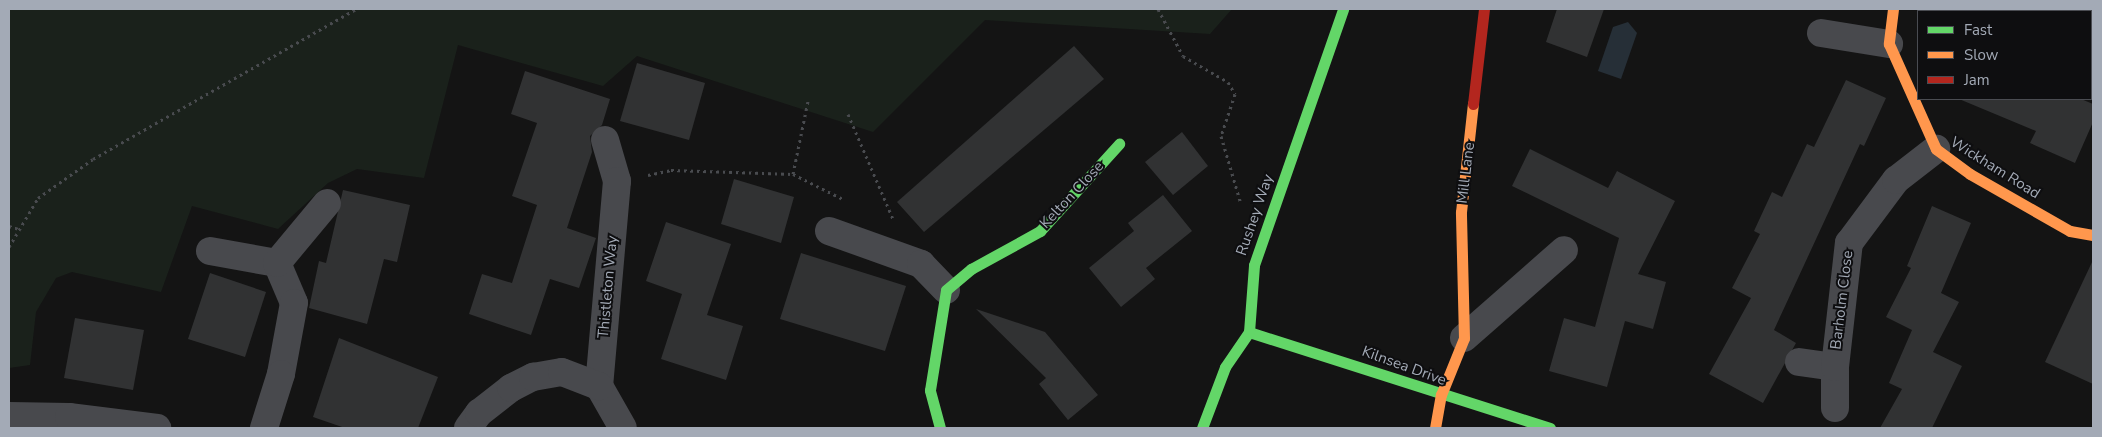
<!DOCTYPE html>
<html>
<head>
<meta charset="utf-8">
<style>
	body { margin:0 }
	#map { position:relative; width:2102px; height:437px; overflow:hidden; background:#141414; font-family:"Nunito Sans",sans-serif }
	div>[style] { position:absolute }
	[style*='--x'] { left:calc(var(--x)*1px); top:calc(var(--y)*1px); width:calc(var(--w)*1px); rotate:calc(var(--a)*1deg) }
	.green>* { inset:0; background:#1a211b }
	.water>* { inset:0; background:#262f37 }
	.building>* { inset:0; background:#313233 }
	.path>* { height:3px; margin-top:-1.5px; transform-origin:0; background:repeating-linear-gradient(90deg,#494b4f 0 2.5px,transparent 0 6.5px) }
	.street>* { height:28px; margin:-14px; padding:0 14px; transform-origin:14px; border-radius:14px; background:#48494d }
	.fast>* { height:11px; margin:-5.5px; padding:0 5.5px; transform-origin:5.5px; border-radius:5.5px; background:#63d668 }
	.slow>* { height:11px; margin:-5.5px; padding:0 5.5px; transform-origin:5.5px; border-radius:5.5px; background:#ff974d }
	.jam>* { height:11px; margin:-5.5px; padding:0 5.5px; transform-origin:5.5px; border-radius:5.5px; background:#b3261e }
	span { translate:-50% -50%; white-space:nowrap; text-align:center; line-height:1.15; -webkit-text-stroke:4px #0e0e10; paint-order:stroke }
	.street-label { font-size:15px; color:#a3aab6 }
	.frame { position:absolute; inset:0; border:10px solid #a3aab6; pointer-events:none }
	.legend { position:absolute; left:1917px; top:10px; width:175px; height:90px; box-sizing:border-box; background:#0e0e10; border:1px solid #4a4c52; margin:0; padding:6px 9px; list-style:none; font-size:15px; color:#a3aab6 }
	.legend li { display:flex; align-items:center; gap:10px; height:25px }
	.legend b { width:25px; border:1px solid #4a4c52 }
</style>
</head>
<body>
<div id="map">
	<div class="green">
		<div style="clip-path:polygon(9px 9px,1232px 9px,1210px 34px,985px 20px,873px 132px,637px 56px,603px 86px,458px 45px,424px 178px,357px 169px,328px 183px,278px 229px,192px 206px,161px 292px,72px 272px,56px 278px,36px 312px,30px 365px,9px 368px)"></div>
	</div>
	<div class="water">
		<div style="clip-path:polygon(1628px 22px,1637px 33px,1621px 79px,1598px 71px,1613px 27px)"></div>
	</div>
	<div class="building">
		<div style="clip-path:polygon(1557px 9px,1604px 9px,1587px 57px,1546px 42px)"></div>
		<div style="clip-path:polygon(1074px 46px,1104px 79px,924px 232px,897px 202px)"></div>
		<div style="clip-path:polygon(637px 63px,705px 83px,689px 140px,620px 121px)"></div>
		<div style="clip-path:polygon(525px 71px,610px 99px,602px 125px,590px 136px,592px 152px,567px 228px,596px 238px,579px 288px,550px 279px,531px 335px,469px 314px,482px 274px,512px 283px,537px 205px,512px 196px,537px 123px,511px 114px)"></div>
		<div style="clip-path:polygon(1846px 80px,1886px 98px,1864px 146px,1860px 144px,1774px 330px,1796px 343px,1763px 403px,1709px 374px,1751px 298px,1732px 288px,1760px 234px,1754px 231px,1772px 192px,1782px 197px,1807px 144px,1814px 147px)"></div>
		<div style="clip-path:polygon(1959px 99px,2081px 99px,2093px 104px,2093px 122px,2075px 163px,2030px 143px,2036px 131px)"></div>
		<div style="clip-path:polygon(1182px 132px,1208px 166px,1173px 195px,1145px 162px)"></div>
		<div style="clip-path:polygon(1530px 149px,1608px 188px,1617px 171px,1675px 201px,1638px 274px,1666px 282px,1653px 329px,1625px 321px,1607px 387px,1549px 371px,1564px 318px,1595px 327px,1619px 238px,1512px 186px)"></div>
		<div style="clip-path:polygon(734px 179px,794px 197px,781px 243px,721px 224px)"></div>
		<div style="clip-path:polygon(343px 190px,410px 205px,397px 262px,384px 259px,367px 324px,309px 308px,319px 261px,326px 263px)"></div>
		<div style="clip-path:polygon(1163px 195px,1192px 231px,1146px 268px,1155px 279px,1121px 307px,1089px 268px,1134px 231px,1128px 223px)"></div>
		<div style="clip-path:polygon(1932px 206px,1971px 223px,1941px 293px,1959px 302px,1933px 352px,1962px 366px,1932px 428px,1880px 428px,1902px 389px,1889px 383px,1912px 330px,1886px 317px,1911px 268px,1907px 266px)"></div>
		<div style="clip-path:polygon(666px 222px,731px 244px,707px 315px,743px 326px,726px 380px,661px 359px,682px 294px,646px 281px)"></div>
		<div style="clip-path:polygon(801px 253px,906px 286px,885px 351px,780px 319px)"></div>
		<div style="clip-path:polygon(2093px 260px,2093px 384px,2045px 362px)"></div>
		<div style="clip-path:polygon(210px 273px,266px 292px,245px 357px,188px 339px)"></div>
		<div style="clip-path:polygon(976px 309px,1045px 332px,1098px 395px,1068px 420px,1039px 384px,1046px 378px)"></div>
		<div style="clip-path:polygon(75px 318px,144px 330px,133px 390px,64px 378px)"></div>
		<div style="clip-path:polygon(339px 338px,438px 377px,418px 428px,345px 428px,313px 417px)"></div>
	</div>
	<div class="path">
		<div style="--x:1158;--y:9;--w:53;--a:62"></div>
		<div style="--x:1183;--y:56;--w:52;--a:30"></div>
		<div style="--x:1228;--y:82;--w:14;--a:60"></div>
		<div style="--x:1235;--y:94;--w:44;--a:108.4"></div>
		<div style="--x:1221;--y:136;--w:71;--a:73.6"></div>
		<div style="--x:848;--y:114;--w:114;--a:66.8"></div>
		<div style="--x:793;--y:174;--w:75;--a:-78.4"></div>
		<div style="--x:648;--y:175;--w:24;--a:-12"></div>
		<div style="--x:671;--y:170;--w:122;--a:1.9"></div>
		<div style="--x:793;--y:174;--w:56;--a:26.6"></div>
		<div style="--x:9;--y:226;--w:10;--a:17"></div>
		<div style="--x:9;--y:247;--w:57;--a:-59.4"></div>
		<div style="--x:38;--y:198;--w:67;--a:-35.3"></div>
		<div style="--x:93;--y:159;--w:303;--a:-29.7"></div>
	</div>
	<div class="street">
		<div style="--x:1821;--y:33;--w:69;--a:9.2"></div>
		<div style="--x:605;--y:140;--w:43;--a:73.7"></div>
		<div style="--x:617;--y:181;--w:206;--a:95"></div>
		<div style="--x:599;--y:386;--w:48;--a:60.3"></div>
		<div style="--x:829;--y:231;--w:98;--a:19.7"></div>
		<div style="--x:921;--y:264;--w:36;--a:46"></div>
		<div style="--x:210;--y:251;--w:68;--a:10.2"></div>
		<div style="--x:277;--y:263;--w:43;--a:67"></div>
		<div style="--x:294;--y:303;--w:72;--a:100.4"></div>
		<div style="--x:281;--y:374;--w:57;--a:107.5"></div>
		<div style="--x:277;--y:263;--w:78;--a:-50.2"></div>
		<div style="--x:1464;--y:338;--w:133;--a:-41.3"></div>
		<div style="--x:1799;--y:362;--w:36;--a:8"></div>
		<div style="--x:1835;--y:408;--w:41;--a:-90"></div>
		<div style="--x:1835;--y:367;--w:125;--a:-83.6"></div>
		<div style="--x:1849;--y:243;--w:79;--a:-53.3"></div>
		<div style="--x:1896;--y:180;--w:51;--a:-37.8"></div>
		<div style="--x:9;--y:416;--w:60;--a:1"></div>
		<div style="--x:69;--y:417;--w:89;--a:7.1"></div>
		<div style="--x:468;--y:428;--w:19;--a:-54"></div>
		<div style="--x:479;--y:413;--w:41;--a:-38"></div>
		<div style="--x:511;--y:388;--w:25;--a:-27"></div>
		<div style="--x:533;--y:377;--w:29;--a:-10"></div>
		<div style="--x:562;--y:372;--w:40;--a:21"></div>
	</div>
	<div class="fast">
		<div style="--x:1249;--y:332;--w:316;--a:17.7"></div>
		<div style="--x:940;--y:428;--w:39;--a:-105"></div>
		<div style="--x:930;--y:390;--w:101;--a:-80.9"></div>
		<div style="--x:946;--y:290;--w:33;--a:-40"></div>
		<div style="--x:971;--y:269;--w:79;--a:-28.8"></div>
		<div style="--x:1040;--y:231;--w:118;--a:-47.8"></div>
		<div style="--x:1202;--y:428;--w:65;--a:-69.3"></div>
		<div style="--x:1225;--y:367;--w:42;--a:-55.6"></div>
		<div style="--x:1249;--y:332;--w:67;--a:-85.7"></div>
		<div style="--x:1254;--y:265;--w:271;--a:-70.8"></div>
	</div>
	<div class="slow">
		<div style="--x:1893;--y:9;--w:35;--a:97"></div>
		<div style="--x:1889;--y:44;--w:115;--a:65.9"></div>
		<div style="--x:1936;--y:149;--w:42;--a:36.3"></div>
		<div style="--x:1970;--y:174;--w:115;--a:29.7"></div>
		<div style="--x:2070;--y:231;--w:23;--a:10"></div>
		<div style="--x:1435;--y:428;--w:34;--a:-80"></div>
		<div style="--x:1441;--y:395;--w:61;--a:-68"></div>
		<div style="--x:1464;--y:338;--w:126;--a:-91.4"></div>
		<div style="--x:1461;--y:212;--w:109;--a:-83.7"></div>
	</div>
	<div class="jam">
		<div style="--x:1473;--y:104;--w:96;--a:-83.4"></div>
	</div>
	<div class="street-label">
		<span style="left:1995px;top:168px;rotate:32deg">Wickham Road</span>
		<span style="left:1466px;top:173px;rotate:-83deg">Mill Lane</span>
		<span style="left:1072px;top:195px;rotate:-47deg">Kelton Close</span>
		<span style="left:1255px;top:215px;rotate:-71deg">Rushey Way</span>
		<span style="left:608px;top:287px;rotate:-85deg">Thistleton Way</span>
		<span style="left:1842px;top:300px;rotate:-83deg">Barholm Close</span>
		<span style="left:1404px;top:366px;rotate:20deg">Kilnsea Drive</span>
	</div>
	<div class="frame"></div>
	<ul class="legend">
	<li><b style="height:6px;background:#63d668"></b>Fast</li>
	<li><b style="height:6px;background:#ff974d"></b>Slow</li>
	<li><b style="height:6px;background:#b3261e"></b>Jam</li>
	</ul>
</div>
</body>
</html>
